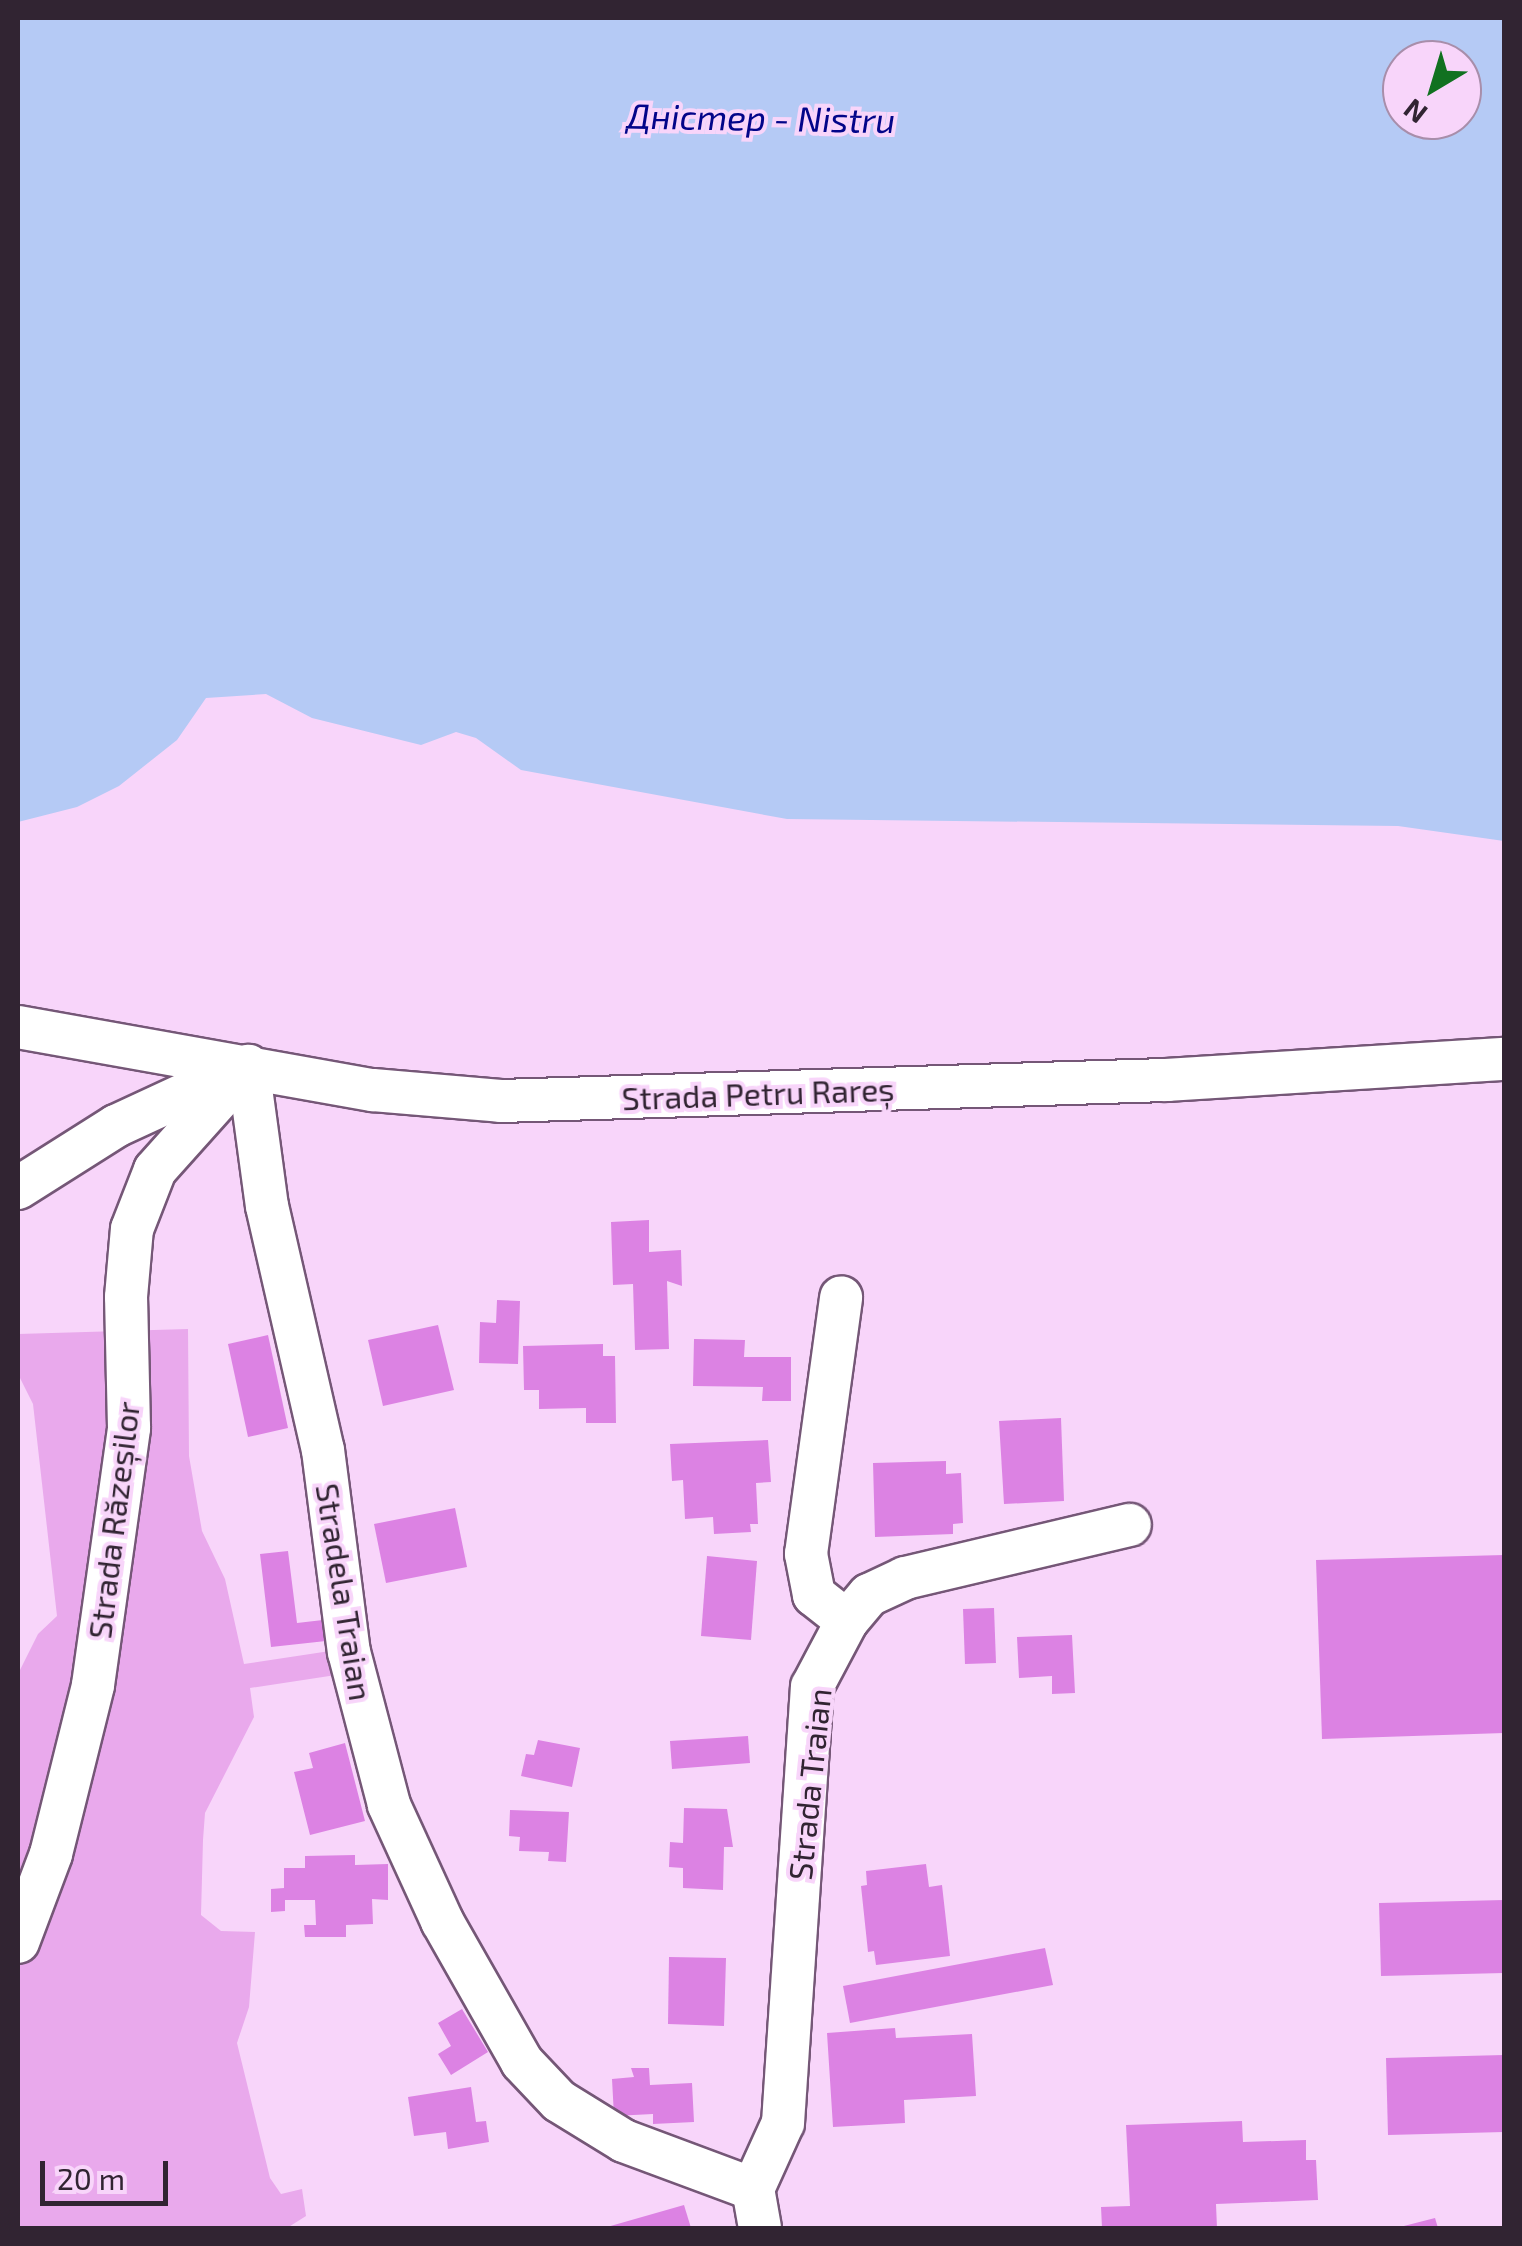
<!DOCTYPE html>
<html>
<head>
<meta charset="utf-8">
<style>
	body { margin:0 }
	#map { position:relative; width:1522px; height:2246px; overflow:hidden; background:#f8d5fa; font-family:"Exo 2",sans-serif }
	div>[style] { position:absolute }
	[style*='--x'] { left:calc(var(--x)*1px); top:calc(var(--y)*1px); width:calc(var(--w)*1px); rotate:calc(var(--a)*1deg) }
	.green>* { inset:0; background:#e9a9ec }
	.water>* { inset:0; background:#b5caf5 }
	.building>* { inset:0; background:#dc82e3 }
	.roads { filter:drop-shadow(2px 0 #755777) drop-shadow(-2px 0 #755777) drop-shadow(0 2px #755777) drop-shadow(0 -2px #755777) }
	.minor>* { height:42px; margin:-21px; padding:0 21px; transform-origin:21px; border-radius:21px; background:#fff }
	span { translate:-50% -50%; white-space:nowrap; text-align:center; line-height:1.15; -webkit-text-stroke:8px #f8d5fa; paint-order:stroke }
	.street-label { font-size:32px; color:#312432 }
	.water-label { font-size:35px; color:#020589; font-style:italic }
	.frame { position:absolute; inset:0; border:20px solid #312432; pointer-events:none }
	.north { position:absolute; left:1382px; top:40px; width:100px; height:100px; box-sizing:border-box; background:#f8d5fa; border:2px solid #a88eaa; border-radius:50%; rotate:218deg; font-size:28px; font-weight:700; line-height:40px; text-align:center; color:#312432 }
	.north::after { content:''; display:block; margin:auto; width:35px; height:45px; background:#117120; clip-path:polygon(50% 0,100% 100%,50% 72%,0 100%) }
	.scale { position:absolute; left:40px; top:2161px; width:128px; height:45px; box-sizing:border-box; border:5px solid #312432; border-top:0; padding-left:12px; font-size:30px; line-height:35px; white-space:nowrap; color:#312432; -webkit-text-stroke:8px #f8d5fa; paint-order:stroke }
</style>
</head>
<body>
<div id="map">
	<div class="green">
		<div style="clip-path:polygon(188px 1329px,189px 1456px,202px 1531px,225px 1579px,244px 1664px,330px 1651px,336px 1675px,250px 1688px,254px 1717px,205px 1813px,203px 1840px,201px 1915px,221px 1931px,255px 1932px,249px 2007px,237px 2043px,270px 2178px,281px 2194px,302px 2189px,306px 2216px,287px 2228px,18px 2228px,18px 1674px,38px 1634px,57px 1616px,33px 1404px,18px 1374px,18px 1334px)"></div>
	</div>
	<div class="water">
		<div style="clip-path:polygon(evenodd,18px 18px,1504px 18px,1504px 841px,1398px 826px,787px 819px,521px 770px,476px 738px,456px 732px,421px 745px,312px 718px,266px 694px,206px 698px,177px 740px,119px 786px,77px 807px,18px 822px,18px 18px,1402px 60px,1462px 60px,1462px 120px,1402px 120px,1402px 60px)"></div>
	</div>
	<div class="building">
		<div style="clip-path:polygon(649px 1220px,649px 1252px,681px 1250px,682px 1286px,667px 1281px,669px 1349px,635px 1350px,633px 1284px,613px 1285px,611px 1222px)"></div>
		<div style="clip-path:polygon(497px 1300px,520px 1301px,518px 1364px,479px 1363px,480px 1322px,496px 1323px)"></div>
		<div style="clip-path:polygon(438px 1325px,454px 1390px,383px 1406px,368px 1340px)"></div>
		<div style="clip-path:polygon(268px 1335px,288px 1428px,248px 1437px,228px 1344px)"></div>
		<div style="clip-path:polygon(694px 1339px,745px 1340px,744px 1357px,791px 1357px,791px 1401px,762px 1401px,763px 1387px,693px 1386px)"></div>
		<div style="clip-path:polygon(603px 1344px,603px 1356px,615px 1356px,616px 1423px,586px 1423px,586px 1408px,539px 1409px,539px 1390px,524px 1390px,523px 1346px)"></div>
		<div style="clip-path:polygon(1061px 1418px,1064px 1501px,1004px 1504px,999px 1421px)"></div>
		<div style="clip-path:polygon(768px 1440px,771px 1482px,756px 1483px,758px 1524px,750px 1524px,751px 1532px,714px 1534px,713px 1517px,685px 1519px,683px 1480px,672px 1481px,670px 1444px)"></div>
		<div style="clip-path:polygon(946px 1461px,946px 1474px,961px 1473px,963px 1523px,953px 1524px,953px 1534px,875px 1537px,873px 1463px)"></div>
		<div style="clip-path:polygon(455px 1508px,467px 1567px,386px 1583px,374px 1524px)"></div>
		<div style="clip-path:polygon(288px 1551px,297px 1623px,323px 1620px,326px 1641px,271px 1647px,260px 1554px)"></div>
		<div style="clip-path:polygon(1504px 1555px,1504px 1733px,1322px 1739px,1316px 1560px)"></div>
		<div style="clip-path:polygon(707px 1556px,757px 1561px,751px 1640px,701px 1636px)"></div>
		<div style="clip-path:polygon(994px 1608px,996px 1663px,965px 1664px,963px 1609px)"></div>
		<div style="clip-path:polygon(1072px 1635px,1075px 1693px,1052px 1694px,1052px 1676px,1019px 1678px,1017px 1637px)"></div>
		<div style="clip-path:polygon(748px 1736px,750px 1763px,672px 1769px,670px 1741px)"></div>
		<div style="clip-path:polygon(538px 1740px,580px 1748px,572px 1787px,521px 1776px,526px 1754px,534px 1755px)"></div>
		<div style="clip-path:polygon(345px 1743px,365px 1821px,310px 1835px,294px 1772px,313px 1768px,309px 1753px)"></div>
		<div style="clip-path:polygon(684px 1808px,727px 1809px,733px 1847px,724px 1847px,723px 1890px,683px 1888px,683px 1868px,669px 1867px,670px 1842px,683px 1843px)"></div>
		<div style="clip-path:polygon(510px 1810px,569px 1812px,566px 1862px,548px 1861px,549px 1852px,519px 1851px,520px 1837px,509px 1836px)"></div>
		<div style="clip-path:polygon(355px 1855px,355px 1865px,388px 1864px,388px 1900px,372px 1899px,373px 1924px,346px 1925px,346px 1937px,305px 1937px,304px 1925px,316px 1925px,315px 1900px,285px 1900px,285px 1911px,271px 1912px,271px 1889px,284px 1888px,284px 1868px,305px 1868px,305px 1856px)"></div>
		<div style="clip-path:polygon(926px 1864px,929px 1887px,942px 1885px,950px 1956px,876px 1965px,874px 1951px,868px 1952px,861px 1886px,867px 1885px,866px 1871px)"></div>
		<div style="clip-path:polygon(1504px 1900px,1504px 1973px,1381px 1976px,1379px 1903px)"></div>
		<div style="clip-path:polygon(1045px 1948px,1053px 1985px,850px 2023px,843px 1986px)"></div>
		<div style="clip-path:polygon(669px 1957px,726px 1958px,724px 2026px,668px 2024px)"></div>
		<div style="clip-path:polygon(462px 2009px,488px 2052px,451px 2075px,438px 2054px,451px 2046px,438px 2023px)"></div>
		<div style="clip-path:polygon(895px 2028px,896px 2038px,972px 2034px,976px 2096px,904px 2100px,905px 2123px,833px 2127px,827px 2033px)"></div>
		<div style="clip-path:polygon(1504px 2055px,1504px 2132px,1388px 2135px,1386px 2058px)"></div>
		<div style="clip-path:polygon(631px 2068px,649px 2068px,650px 2085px,692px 2083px,694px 2122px,653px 2124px,653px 2114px,614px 2116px,612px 2079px,634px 2077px)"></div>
		<div style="clip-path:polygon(471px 2087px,476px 2122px,486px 2121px,489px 2142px,448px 2149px,446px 2132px,414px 2136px,408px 2097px)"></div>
		<div style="clip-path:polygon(1242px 2121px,1243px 2142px,1306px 2140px,1306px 2160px,1316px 2160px,1318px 2200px,1216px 2204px,1217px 2228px,1102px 2228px,1101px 2207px,1130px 2206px,1126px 2125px)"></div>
		<div style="clip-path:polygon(684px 2205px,691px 2228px,607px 2228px,607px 2227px)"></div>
		<div style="clip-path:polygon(1435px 2218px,1438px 2228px,1400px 2228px,1400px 2227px)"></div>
	</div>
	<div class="roads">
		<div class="minor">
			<div style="--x:18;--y:1027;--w:361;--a:10.1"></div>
			<div style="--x:373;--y:1090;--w:128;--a:4.9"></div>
			<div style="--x:501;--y:1101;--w:666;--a:-1.81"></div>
			<div style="--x:1167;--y:1080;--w:338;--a:-3.6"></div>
			<div style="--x:248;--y:1066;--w:141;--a:82.3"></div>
			<div style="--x:267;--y:1206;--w:250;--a:77.1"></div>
			<div style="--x:323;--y:1450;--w:204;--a:82.7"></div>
			<div style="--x:349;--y:1652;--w:158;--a:75.3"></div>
			<div style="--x:389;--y:1805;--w:128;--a:65.4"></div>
			<div style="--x:442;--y:1921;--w:162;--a:60.4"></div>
			<div style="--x:522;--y:2062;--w:54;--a:46.5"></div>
			<div style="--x:559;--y:2101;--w:76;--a:31.6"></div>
			<div style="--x:624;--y:2141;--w:138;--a:20.4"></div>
			<div style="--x:18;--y:1188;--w:116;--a:-32.3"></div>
			<div style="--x:116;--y:1126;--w:129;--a:-24.8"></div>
			<div style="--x:847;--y:1621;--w:34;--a:-50"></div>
			<div style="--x:869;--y:1595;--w:40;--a:-25"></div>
			<div style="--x:905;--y:1578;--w:231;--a:-13.3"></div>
			<div style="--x:18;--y:1942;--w:94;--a:-69.4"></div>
			<div style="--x:51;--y:1854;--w:174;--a:-76"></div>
			<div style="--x:93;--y:1685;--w:260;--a:-82"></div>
			<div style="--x:129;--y:1428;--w:131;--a:-91.3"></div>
			<div style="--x:126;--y:1297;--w:68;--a:-85"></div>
			<div style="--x:132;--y:1229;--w:63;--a:-68.7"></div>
			<div style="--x:155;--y:1170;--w:140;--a:-48.2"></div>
			<div style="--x:760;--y:2228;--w:40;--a:-100"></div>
			<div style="--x:753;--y:2189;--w:72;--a:-65.6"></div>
			<div style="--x:783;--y:2123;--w:437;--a:-86.2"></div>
			<div style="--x:812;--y:1687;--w:75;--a:-62.1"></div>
			<div style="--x:847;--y:1621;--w:42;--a:-141.8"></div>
			<div style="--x:814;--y:1595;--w:42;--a:-101"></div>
			<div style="--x:806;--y:1554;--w:259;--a:-82.2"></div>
		</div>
	</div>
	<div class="street-label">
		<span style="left:758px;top:1093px;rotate:-2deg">Strada Petru Rareș</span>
		<span style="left:113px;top:1520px;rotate:-83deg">Strada Răzeșilor</span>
		<span style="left:345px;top:1592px;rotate:81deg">Stradela Traian</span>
		<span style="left:809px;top:1784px;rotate:-84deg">Strada Traian</span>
	</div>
	<div class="water-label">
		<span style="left:761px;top:117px;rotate:1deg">Дністер - Nistru</span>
	</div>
	<div class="frame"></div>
	<div class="north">N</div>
	<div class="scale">20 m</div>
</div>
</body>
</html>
